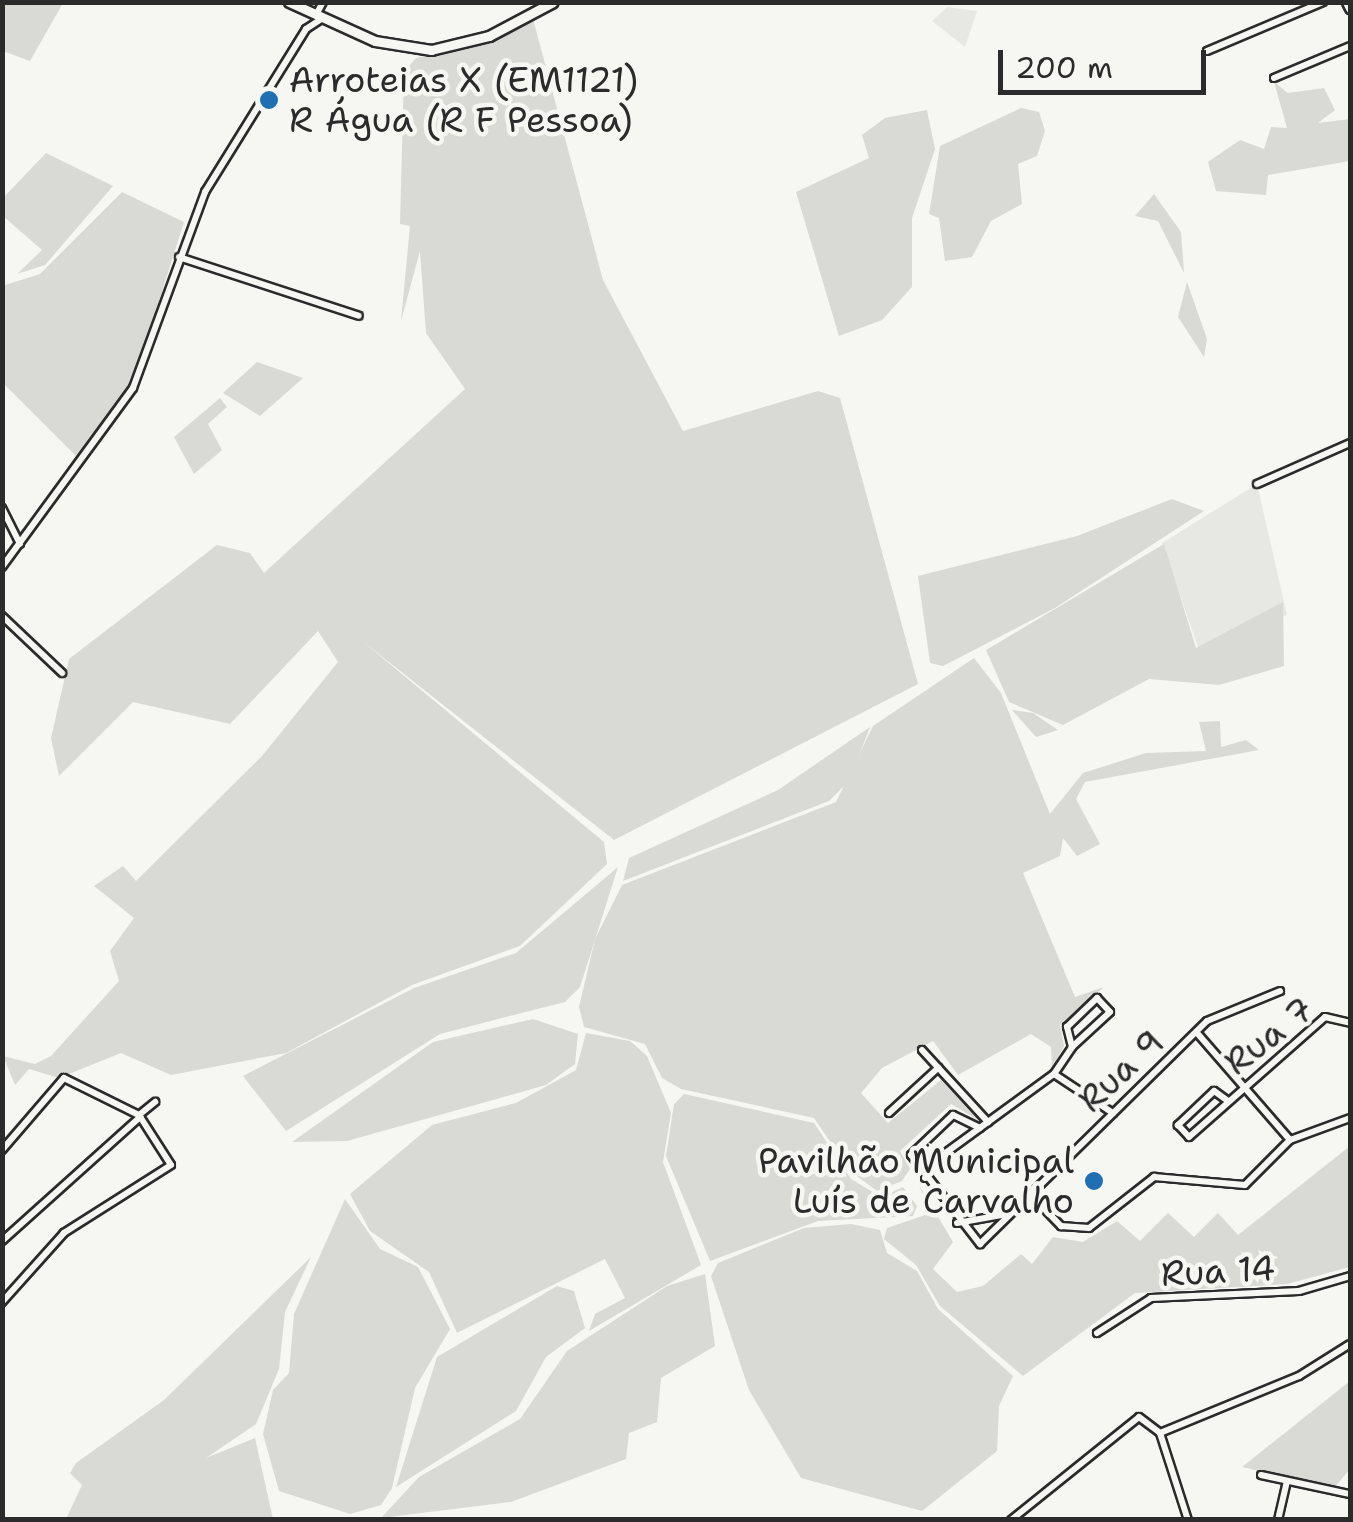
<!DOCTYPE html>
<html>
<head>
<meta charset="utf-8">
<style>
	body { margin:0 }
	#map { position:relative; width:1353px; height:1522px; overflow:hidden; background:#f6f6f2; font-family:"Shantell Sans",sans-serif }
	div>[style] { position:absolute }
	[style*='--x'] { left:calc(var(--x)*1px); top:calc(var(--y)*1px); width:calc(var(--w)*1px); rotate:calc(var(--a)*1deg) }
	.built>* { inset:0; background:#e7e7e3 }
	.green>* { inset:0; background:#d9d9d5 }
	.roads { filter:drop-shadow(2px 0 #2b2b2b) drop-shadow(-2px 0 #2b2b2b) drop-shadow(0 2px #2b2b2b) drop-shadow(0 -2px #2b2b2b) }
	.minor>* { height:6px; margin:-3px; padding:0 3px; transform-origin:3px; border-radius:3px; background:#f6f6f2 }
	.major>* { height:9px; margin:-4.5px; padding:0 4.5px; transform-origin:4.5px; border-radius:4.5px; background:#f6f6f2 }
	.dots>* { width:28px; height:28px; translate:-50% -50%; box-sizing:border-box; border:5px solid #f6f6f2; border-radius:50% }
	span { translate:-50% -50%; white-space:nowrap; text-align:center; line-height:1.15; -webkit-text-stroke:9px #f6f6f2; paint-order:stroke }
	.poi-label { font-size:35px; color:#2b2b2b }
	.left { translate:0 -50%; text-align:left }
	.right { translate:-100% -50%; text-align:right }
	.street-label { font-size:35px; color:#2b2b2b }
	.frame { position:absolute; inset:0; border:5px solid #2b2b2b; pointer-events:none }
	.scale { position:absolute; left:998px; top:50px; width:208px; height:45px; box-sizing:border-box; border:5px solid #2b2b2b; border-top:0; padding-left:12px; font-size:30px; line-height:35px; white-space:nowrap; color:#2b2b2b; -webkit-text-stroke:8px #f6f6f2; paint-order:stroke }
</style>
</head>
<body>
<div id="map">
	<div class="built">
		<div style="clip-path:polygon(947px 7px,977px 11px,965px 47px,932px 21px)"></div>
		<div style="clip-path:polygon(1257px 484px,1287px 615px,1198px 647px,1162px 543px)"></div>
	</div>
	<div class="green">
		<div style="clip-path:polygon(3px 2px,63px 3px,30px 61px,3px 51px)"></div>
		<div style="clip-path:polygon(533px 19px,603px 280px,683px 431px,818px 391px,840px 398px,918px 684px,614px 840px,361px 640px,604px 842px,607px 864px,520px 946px,412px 985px,286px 1053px,171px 1075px,121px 1053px,59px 1078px,29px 1069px,15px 1085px,3px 1056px,35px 1064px,51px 1056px,119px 981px,110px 951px,134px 918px,94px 886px,123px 866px,136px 881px,262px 756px,338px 662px,318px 631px,230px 724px,133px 702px,59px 776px,51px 738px,69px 659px,217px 545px,250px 553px,264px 573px,465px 389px,426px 333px,420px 251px,401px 321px,410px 226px,400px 224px,404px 72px,416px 58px,476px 46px)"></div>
		<div style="clip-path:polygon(1274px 82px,1288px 93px,1324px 88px,1335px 110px,1318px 123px,1350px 119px,1350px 161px,1268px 175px,1266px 195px,1216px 191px,1208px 162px,1240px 140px,1264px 149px,1271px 127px,1287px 128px)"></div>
		<div style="clip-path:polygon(1021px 108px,1039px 112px,1045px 131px,1037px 156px,1018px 164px,1022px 204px,991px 221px,972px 257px,945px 261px,939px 218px,929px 214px,940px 146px)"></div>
		<div style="clip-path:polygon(927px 110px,935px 149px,912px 218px,912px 287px,882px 320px,839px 336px,796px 192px,869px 158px,862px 135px,885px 118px)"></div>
		<div style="clip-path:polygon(46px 153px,113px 186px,45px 265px,17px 274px,42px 250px,3px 216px,3px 198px)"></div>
		<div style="clip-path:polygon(122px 192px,184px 222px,135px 377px,78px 458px,3px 383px,2px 286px,40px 274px)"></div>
		<div style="clip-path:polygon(1154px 194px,1181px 232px,1184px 273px,1158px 221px,1135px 216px)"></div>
		<div style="clip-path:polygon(1187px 282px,1207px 339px,1204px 357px,1178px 317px)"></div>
		<div style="clip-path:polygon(257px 362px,303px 378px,260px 416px,223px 393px)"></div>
		<div style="clip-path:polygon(220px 398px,227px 407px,208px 424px,222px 450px,194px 474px,174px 437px)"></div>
		<div style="clip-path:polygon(1172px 499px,1204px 511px,1055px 608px,943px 666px,930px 663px,918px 576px,1077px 536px)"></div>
		<div style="clip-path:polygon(1164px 544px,1196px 648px,1283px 602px,1284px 666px,1219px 685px,1149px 679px,1063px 725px,1009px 702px,986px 650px)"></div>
		<div style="clip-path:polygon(974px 658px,1001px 693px,1050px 814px,1083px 773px,1146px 753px,1206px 751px,1199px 722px,1220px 721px,1221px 747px,1246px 740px,1259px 750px,1085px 782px,1076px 799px,1100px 844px,1077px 856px,1063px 838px,1060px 856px,1023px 873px,1075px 997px,1104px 987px,1060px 1025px,1064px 1046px,1052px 1067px,1051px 1047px,1031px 1034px,958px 1075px,933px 1041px,882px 1068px,861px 1093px,888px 1123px,941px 1080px,978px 1120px,951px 1104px,900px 1151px,910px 1169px,902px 1181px,877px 1191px,850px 1171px,814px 1118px,681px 1089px,662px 1078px,645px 1044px,584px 1027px,579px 1007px,595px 939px,622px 885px,836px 802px,873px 726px)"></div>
		<div style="clip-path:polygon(1012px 710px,1033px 713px,1058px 730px,1036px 737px)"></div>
		<div style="clip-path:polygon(870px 727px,849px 781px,829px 801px,623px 881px,629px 858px,778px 790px)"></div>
		<div style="clip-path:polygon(618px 867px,580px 987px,565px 1002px,440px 1034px,286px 1131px,243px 1076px,414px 988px,516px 953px)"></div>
		<div style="clip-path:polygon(533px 1019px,578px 1034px,575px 1064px,546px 1085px,347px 1141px,292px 1142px,433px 1042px)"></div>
		<div style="clip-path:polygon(586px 1033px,630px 1041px,647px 1056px,671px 1113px,663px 1162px,701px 1265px,589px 1331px,595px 1314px,625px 1298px,605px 1259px,457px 1333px,429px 1272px,370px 1231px,350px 1194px,432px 1125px,516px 1103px,576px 1070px)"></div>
		<div style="clip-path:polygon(684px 1094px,814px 1123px,851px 1179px,881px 1197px,903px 1187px,917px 1206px,913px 1216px,818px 1221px,710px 1261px,666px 1156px,674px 1104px)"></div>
		<div style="clip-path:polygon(1350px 1146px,1350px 1267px,1287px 1284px,1135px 1293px,1023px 1376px,940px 1306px,916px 1265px,884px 1239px,887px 1228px,931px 1213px,919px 1185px,953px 1242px,933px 1269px,957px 1292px,983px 1286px,1021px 1254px,1032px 1264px,1053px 1237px,1083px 1242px,1117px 1221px,1140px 1241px,1168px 1213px,1194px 1237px,1218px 1213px,1238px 1235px)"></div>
		<div style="clip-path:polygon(345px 1199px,380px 1249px,418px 1267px,450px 1329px,415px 1388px,392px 1488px,381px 1505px,350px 1514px,279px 1491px,263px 1434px,273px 1390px,289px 1373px,294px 1314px)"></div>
		<div style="clip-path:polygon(851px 1224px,880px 1230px,887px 1253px,917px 1271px,938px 1309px,1013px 1376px,999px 1406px,997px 1451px,922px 1511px,801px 1478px,749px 1390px,711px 1276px,718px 1263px,804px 1228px)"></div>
		<div style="clip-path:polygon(311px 1257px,285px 1312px,279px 1369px,256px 1424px,206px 1458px,255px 1438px,273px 1519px,66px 1519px,82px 1485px,70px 1473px,76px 1463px,164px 1400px)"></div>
		<div style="clip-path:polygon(705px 1274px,715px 1346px,661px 1378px,657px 1422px,629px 1433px,626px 1459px,511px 1502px,381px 1518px,419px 1477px,520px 1419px,567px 1351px,667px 1286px)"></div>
		<div style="clip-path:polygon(557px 1286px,574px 1291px,585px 1328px,546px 1357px,516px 1411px,396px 1487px,437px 1357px)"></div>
		<div style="clip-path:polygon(1350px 1381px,1350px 1469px,1334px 1488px,1242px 1467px)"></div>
	</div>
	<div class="roads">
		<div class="minor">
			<div style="--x:316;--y:15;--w:15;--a:-62"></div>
			<div style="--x:1207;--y:51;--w:126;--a:-22.9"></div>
			<div style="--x:1274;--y:78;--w:82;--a:-22.8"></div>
			<div style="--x:179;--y:257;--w:189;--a:18.1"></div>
			<div style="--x:1257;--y:484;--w:102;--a:-23.8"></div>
			<div style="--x:2;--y:508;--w:40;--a:63.4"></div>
			<div style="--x:2;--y:567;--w:222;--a:-53.8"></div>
			<div style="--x:133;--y:388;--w:209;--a:-69.8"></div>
			<div style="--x:205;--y:192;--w:192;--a:-58.2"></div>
			<div style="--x:306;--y:29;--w:20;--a:-33"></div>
			<div style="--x:2;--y:616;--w:83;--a:43.5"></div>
			<div style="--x:1198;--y:1034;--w:140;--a:49"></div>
			<div style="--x:922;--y:1050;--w:98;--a:47.5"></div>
			<div style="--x:1054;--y:1074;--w:71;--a:33.5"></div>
			<div style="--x:1228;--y:1101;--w:17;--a:-144"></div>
			<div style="--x:1214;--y:1091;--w:50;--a:136.6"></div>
			<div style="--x:1178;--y:1125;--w:16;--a:47"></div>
			<div style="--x:1189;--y:1137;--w:181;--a:-41.4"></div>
			<div style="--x:1325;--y:1017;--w:26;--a:13"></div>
			<div style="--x:889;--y:1113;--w:67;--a:-42.6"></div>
			<div style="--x:139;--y:1115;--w:21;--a:-39"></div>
			<div style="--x:980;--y:1128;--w:30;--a:-154"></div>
			<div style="--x:953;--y:1115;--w:58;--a:136.4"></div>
			<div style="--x:911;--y:1155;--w:113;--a:52.2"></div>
			<div style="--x:980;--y:1244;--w:318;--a:-44.5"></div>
			<div style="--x:1207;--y:1021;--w:79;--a:-22.3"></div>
			<div style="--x:1290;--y:1140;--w:64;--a:-20.1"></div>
			<div style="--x:2;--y:1150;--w:95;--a:-49.3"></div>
			<div style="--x:64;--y:1078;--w:84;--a:26.3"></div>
			<div style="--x:139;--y:1115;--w:59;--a:57.4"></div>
			<div style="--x:171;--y:1165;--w:127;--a:147.6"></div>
			<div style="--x:64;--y:1233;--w:93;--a:131.9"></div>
			<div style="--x:925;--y:1178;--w:14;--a:-73"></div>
			<div style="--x:929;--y:1165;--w:155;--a:-36.1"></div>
			<div style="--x:1054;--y:1074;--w:32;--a:-56"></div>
			<div style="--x:1072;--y:1047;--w:21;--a:-104"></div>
			<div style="--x:1067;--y:1027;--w:42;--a:-44"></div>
			<div style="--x:1097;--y:998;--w:19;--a:47"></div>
			<div style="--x:1110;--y:1012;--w:52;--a:137.4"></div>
			<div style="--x:1030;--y:1194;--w:45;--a:45.9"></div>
			<div style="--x:1061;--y:1226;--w:28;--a:4"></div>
			<div style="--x:1089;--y:1228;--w:83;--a:-38.1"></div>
			<div style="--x:1154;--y:1177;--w:91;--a:5"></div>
			<div style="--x:1245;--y:1185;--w:64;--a:-45"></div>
			<div style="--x:957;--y:1223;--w:51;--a:-10.2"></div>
			<div style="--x:2;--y:1241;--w:186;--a:-41.9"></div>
			<div style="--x:1097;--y:1333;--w:64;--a:-32.9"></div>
			<div style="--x:1151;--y:1298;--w:148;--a:-2.7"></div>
			<div style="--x:1299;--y:1291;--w:53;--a:-16.4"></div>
			<div style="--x:1160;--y:1433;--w:150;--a:-22.3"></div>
			<div style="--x:1299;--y:1376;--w:60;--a:-32.1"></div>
			<div style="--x:1261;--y:1475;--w:91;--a:12.1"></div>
			<div style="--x:1011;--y:1520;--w:164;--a:-38.8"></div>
			<div style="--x:1139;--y:1417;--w:26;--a:37"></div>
			<div style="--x:1160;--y:1433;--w:91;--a:72.2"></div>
			<div style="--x:1278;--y:1520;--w:40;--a:-77"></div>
		</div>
		<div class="major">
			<div style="--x:289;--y:2;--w:94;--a:24.4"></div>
			<div style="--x:375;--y:41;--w:57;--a:9.1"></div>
			<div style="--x:431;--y:50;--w:60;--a:-13.6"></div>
			<div style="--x:489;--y:36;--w:72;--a:-28"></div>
			<div style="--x:1347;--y:2;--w:7;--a:63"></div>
		</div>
	</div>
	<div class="dots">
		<div style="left:269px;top:100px;background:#1f6fb2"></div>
		<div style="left:1094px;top:1181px;background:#1f6fb2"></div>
	</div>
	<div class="poi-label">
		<span class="left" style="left:289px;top:100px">Arroteias X (EM1121)<br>R Água (R F Pessoa)</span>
		<span class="right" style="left:1074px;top:1181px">Pavilhão Municipal<br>Luís de Carvalho</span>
	</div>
	<div class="street-label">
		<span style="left:1269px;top:1036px;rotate:-38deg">Rua 7</span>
		<span style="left:1121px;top:1071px;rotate:-43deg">Rua 9</span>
		<span style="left:1218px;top:1271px;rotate:-3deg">Rua 14</span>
	</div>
	<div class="frame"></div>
	<div class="scale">200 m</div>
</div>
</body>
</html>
